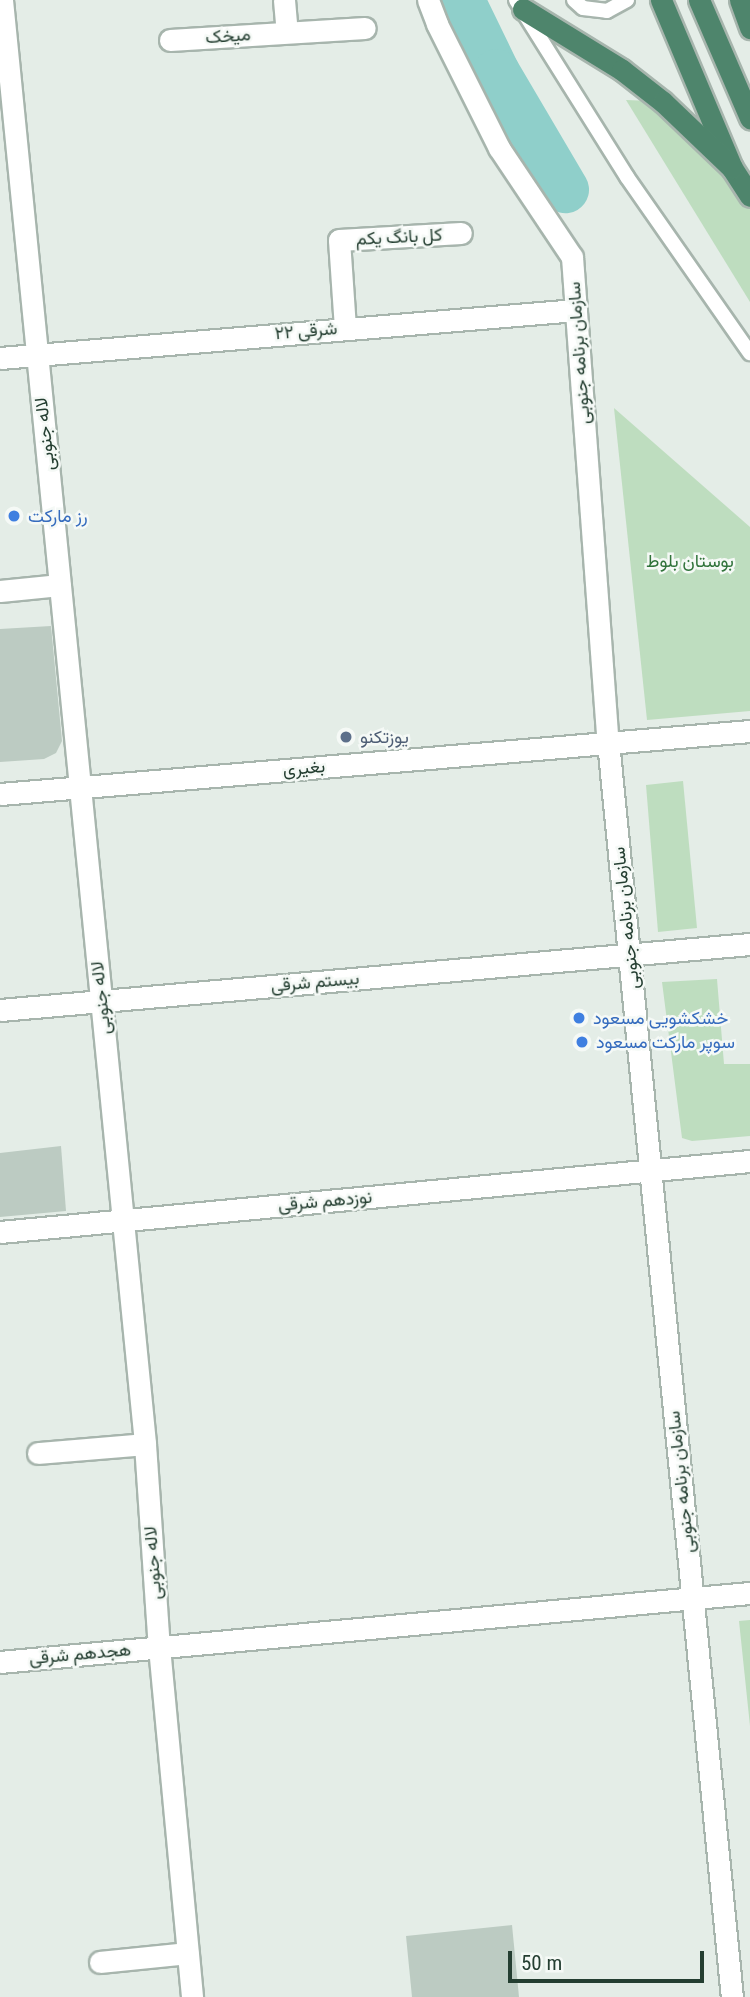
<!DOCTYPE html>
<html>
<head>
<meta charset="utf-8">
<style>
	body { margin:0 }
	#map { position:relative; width:750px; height:1997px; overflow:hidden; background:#e4ede7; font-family:"Roboto Condensed",Vazirmatn,sans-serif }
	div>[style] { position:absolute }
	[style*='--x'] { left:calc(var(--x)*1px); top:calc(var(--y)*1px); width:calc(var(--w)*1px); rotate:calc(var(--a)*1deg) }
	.green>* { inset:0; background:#beddbf }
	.river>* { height:47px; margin:-23.5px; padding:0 23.5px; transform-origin:23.5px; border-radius:23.5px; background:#8fcfca }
	.building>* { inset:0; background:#bccbc2 }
	.roads { filter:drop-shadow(2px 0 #a7b5ad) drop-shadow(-2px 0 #a7b5ad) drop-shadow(0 2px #a7b5ad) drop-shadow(0 -2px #a7b5ad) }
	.service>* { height:14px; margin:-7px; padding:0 7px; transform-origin:7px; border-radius:7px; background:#fff }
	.minor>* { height:21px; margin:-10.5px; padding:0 10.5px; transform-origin:10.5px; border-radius:10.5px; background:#fff }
	.tertiary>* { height:21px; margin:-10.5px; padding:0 10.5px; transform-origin:10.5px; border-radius:10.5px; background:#fff }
	.trunk>* { height:21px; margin:-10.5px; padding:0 10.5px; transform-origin:10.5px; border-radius:10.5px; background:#4e856c }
	.dots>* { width:19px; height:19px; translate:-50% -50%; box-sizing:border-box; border:4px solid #f5f9f6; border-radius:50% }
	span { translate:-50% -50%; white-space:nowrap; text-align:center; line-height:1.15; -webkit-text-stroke:5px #f5f9f6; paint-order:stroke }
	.street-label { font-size:18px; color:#243e31 }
	.shop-label { font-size:18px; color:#366cbe }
	.left { translate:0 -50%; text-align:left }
	.park-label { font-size:18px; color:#30733a }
	.service-label { font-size:18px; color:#4e5e75 }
	.scale { position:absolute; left:508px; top:1951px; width:196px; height:32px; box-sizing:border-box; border:4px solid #243e31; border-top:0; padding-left:9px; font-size:21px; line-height:24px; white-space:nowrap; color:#243e31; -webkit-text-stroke:5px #f5f9f6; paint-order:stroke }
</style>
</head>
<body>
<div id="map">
	<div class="green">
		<div style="clip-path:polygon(626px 100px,651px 101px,725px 170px,750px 209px,750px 302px)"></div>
		<div style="clip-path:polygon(614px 408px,750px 527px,750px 711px,647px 720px)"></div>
		<div style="clip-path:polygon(683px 781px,697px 928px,658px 932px,646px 785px)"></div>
		<div style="clip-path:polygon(717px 979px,724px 1064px,750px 1064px,750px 1136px,692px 1141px,682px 1138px,662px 982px)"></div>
		<div style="clip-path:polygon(750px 1620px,750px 1726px,739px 1621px)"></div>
	</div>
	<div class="river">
		<div style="--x:461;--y:0;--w:80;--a:64.1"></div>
		<div style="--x:496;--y:72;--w:136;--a:59.5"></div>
	</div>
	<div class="building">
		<div style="clip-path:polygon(51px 626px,62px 741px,56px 753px,44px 759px,0 762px,0 629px)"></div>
		<div style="clip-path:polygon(61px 1146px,66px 1211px,0 1217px,0 1153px)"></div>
		<div style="clip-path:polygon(512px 1925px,519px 1997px,412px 1997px,406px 1936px)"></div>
	</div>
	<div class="roads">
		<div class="service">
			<div style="--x:516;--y:0;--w:209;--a:57.9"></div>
			<div style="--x:627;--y:177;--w:215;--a:55.1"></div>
			<div style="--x:574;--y:0;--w:12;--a:42"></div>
			<div style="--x:583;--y:8;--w:24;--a:7"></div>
			<div style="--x:607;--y:11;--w:23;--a:-29"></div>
		</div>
		<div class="minor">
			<div style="--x:2;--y:0;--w:1451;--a:84.34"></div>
			<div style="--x:145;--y:1444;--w:203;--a:86.1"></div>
			<div style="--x:159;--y:1647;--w:352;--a:84.6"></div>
			<div style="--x:284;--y:0;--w:32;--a:85"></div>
			<div style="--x:170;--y:40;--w:195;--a:-3.5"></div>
			<div style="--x:345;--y:328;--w:88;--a:-93.9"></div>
			<div style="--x:339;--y:240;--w:122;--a:-3.3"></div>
			<div style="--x:0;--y:358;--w:578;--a:-4.76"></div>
			<div style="--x:0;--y:591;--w:60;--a:-5.7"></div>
			<div style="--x:0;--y:794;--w:753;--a:-4.8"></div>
			<div style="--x:0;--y:1010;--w:753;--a:-5.03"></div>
			<div style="--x:0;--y:1232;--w:753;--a:-5.41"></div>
			<div style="--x:38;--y:1453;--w:107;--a:-4.8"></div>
			<div style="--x:0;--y:1662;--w:753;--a:-5.26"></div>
			<div style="--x:100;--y:1962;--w:88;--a:-5.8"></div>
		</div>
		<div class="tertiary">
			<div style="--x:428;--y:0;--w:26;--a:69"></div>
			<div style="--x:437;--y:24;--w:139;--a:63.4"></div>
			<div style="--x:499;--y:148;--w:131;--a:56.2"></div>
			<div style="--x:572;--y:257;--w:486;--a:85.8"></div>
			<div style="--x:608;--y:742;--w:1261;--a:84.36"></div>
		</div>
		<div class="trunk">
			<div style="--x:661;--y:0;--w:182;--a:67.1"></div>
			<div style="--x:732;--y:168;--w:33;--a:57"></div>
			<div style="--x:699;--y:0;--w:129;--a:66.6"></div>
			<div style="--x:740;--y:0;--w:30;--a:70"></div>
			<div style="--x:523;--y:9;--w:116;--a:31.6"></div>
			<div style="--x:622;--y:70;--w:52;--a:38"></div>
			<div style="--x:663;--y:102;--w:95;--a:43.7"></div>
		</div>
	</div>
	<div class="dots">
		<div style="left:14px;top:516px;background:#3f7fe0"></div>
		<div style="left:346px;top:737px;background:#5c6f8a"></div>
		<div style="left:579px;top:1018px;background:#3f7fe0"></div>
		<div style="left:582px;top:1042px;background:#3f7fe0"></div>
	</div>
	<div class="street-label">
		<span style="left:228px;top:36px;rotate:-4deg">میخک</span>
		<span style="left:399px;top:237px;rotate:-3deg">کل بانگ یکم</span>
		<span style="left:306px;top:331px;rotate:-5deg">۲۲ شرقی</span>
		<span style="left:579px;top:353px;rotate:-94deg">سازمان برنامه جنوبی</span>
		<span style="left:45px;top:434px;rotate:-96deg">لاله جنوبی</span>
		<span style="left:304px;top:768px;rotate:-5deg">بغیری</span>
		<span style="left:626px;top:918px;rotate:-96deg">سازمان برنامه جنوبی</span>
		<span style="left:315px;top:982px;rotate:-5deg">بیستم شرقی</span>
		<span style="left:101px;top:998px;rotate:-96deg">لاله جنوبی</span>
		<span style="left:325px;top:1201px;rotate:-5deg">نوزدهم شرقی</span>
		<span style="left:681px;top:1482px;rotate:-96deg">سازمان برنامه جنوبی</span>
		<span style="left:153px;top:1563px;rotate:-94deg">لاله جنوبی</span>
		<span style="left:80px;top:1654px;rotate:-5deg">هجدهم شرقی</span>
	</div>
	<div class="shop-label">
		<span class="left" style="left:28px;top:516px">رز مارکت</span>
		<span class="left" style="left:593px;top:1018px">خشکشویی مسعود</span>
		<span class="left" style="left:596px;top:1042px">سوپر مارکت مسعود</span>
	</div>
	<div class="park-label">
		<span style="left:690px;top:561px">بوستان بلوط</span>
	</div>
	<div class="service-label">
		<span class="left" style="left:360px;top:737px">یوزتکنو</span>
	</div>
	<div class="scale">50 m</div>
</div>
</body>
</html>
